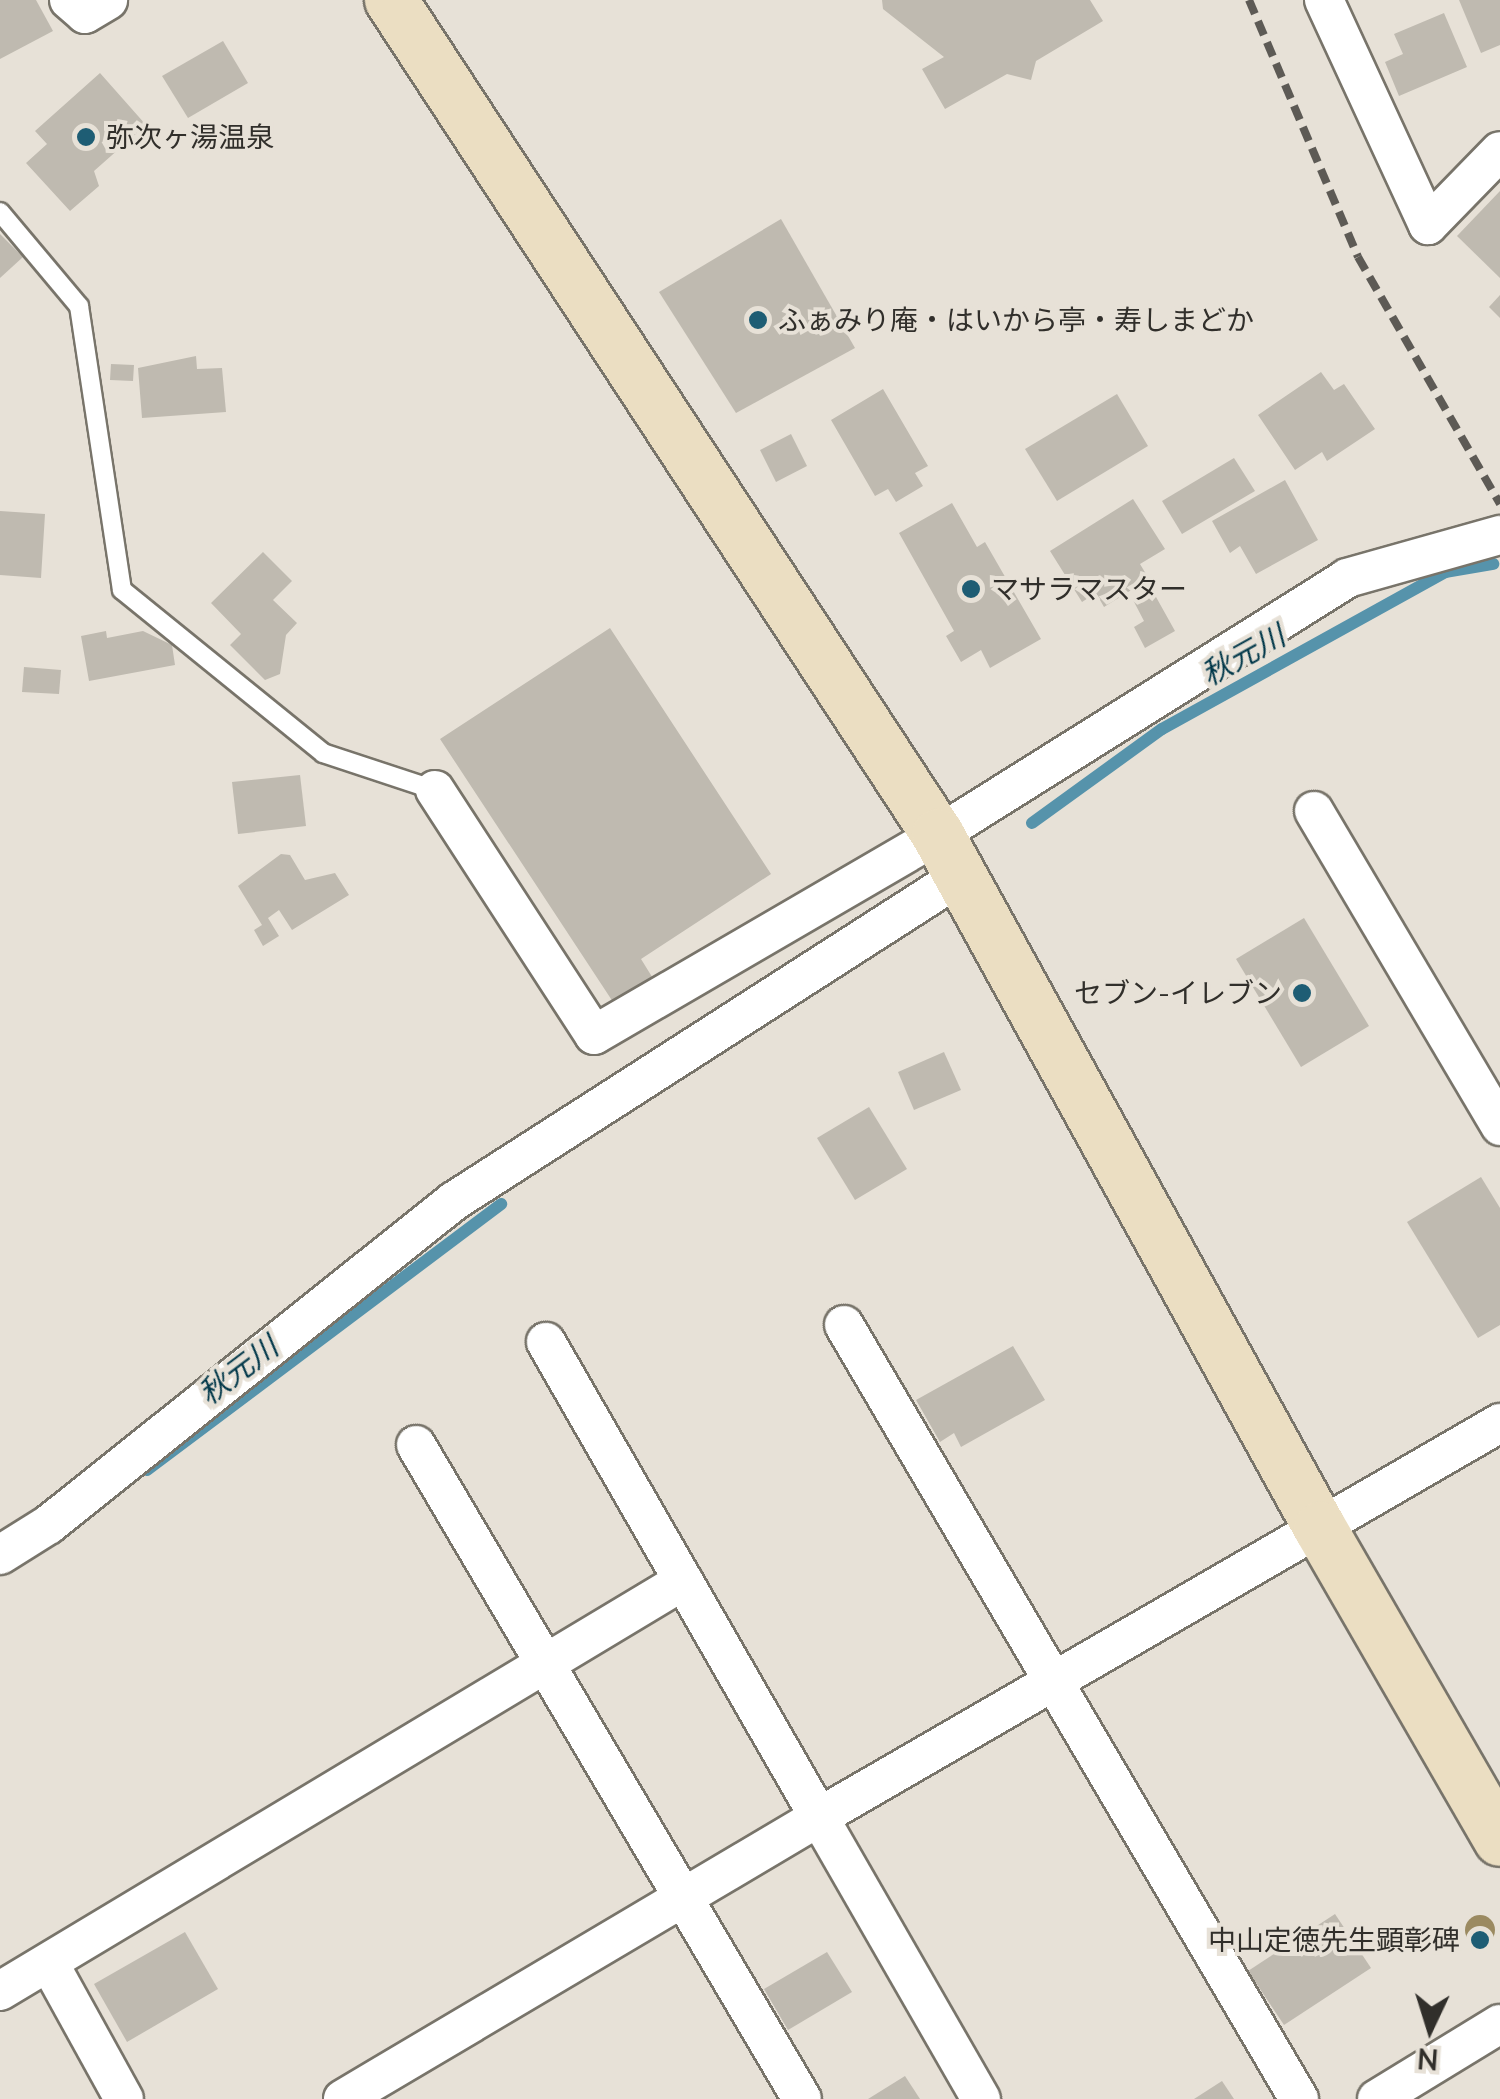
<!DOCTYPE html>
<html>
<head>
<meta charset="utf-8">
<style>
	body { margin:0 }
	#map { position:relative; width:1500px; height:2099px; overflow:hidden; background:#e7e1d7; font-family:Mulish,"Noto Sans JP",sans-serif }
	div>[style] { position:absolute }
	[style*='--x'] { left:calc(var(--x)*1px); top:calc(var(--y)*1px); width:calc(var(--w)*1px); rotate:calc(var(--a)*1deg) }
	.stream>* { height:12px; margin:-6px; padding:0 6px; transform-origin:6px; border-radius:6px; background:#5693ab }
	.building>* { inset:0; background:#bfbab0 }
	.roads { filter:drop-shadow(2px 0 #78746a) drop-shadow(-2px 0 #78746a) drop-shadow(0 2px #78746a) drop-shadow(0 -2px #78746a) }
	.lane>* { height:18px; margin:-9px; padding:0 9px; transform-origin:9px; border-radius:9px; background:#fff }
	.street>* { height:38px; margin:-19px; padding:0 19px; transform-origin:19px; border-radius:19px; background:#fff }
	.secondary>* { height:52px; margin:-26px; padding:0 26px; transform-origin:26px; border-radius:26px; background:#ebdec2 }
	.rail>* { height:8px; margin-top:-4px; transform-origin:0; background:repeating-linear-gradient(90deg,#5d5a55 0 15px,transparent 0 23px) }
	.trees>* { width:30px; height:30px; margin:-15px; border-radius:50%; background:#9b8a61 }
	.dots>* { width:28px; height:28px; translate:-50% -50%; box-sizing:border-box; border:5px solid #e7e1d7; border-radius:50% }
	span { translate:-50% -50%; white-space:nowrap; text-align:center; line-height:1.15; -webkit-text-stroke:8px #e7e1d7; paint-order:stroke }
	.poi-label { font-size:28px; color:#312f2b }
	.left { translate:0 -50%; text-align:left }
	.right { translate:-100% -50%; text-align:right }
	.water-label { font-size:30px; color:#003749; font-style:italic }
	.north { position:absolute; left:1380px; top:1979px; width:100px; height:100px; -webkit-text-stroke:8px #e7e1d7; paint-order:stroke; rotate:184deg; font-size:28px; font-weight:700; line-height:40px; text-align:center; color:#312f2b }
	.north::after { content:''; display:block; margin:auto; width:35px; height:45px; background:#312f2b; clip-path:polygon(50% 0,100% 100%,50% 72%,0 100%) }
</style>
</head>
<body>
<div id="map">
	<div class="stream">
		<div style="--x:1032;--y:823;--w:160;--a:-35.9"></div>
		<div style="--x:1162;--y:729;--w:324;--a:-29"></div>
		<div style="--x:1445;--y:572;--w:49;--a:-9.5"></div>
		<div style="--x:147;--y:1470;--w:443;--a:-36.9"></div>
	</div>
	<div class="building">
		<div style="clip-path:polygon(0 0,36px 0,53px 31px,0 59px)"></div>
		<div style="clip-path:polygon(882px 0,1090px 0,1103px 21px,1036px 61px,1031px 80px,1007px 74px,945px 109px,922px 69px,944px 57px,883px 9px)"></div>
		<div style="clip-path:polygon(1459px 0,1500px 0,1500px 45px,1481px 53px)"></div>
		<div style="clip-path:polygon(1444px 13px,1467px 67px,1399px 96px,1385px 62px,1403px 54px,1394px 34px)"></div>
		<div style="clip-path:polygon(223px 41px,248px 83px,188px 118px,162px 76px)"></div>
		<div style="clip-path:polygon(100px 73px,146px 125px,94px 171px,99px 186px,70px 211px,26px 163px,47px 144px,35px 131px)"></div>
		<div style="clip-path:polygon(1500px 191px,1500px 278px,1457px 236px)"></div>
		<div style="clip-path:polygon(781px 219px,855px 348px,736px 413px,659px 292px)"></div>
		<div style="clip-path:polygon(0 234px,23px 257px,0 278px)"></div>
		<div style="clip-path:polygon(1500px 295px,1500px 318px,1489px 307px)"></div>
		<div style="clip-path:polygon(196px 356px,197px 369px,222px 368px,226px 412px,142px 418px,138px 368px)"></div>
		<div style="clip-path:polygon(111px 364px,134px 365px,133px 381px,110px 380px)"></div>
		<div style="clip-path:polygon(1321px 372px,1334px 390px,1344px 384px,1375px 429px,1327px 461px,1322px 452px,1295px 470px,1258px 415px)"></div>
		<div style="clip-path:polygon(883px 389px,928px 466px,915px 473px,923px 486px,896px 502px,888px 489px,875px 496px,831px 420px)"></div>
		<div style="clip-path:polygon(1117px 394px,1148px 446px,1057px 501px,1025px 449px)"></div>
		<div style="clip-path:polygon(791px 434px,807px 466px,776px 482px,760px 450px)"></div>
		<div style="clip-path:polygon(1234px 458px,1255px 491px,1182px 534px,1162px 501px)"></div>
		<div style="clip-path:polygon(1285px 480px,1318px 540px,1256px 574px,1240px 546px,1230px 553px,1212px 521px)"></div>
		<div style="clip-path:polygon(1133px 499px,1165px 549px,1140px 564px,1149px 579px,1104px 607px,1096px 593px,1082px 602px,1050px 551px)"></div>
		<div style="clip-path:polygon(952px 503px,977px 547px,985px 542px,1041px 639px,990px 668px,981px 650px,961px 662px,946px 636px,954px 631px,899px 533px)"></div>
		<div style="clip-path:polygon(0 511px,45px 514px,41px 578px,0 575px)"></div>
		<div style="clip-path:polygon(263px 552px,292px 581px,273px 600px,297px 623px,286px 635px,280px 674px,265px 680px,230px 645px,241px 634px,211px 603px)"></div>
		<div style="clip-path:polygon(1151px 588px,1175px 631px,1145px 648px,1134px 627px,1144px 621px,1132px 598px)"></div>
		<div style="clip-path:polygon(610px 628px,771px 874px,641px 959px,654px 980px,615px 1005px,440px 739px)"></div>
		<div style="clip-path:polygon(106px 631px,107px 638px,143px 631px,172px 645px,175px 665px,89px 681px,81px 636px)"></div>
		<div style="clip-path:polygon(24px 667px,61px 670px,59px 694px,22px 692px)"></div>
		<div style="clip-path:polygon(300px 775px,306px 826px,238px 834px,232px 782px)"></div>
		<div style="clip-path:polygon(281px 854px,290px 855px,305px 880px,335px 873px,349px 895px,292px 930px,279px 910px,268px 918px,279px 936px,263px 946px,254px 930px,262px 925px,238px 886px)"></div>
		<div style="clip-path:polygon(1304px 918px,1369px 1026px,1301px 1067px,1236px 959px)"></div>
		<div style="clip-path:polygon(944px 1052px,961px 1090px,914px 1110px,898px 1072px)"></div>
		<div style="clip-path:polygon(869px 1107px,907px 1169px,855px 1200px,817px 1138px)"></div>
		<div style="clip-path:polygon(1481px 1177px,1500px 1208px,1500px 1325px,1478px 1338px,1407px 1222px)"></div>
		<div style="clip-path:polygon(1013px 1346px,1045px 1400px,961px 1447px,954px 1433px,940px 1442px,916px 1400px)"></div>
		<div style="clip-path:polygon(1335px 1914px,1371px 1968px,1284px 2025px,1248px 1971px)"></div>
		<div style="clip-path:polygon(185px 1932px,218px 1989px,127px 2042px,94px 1984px)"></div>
		<div style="clip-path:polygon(827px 1952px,852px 1992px,788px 2030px,764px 1989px)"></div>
		<div style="clip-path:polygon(905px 2076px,920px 2099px,868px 2099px)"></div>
		<div style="clip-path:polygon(1222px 2081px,1234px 2099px,1194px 2099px)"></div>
	</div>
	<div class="roads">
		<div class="lane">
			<div style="--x:0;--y:212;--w:123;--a:50"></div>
			<div style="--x:79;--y:306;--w:287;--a:81.4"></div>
			<div style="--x:122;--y:590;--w:259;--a:39"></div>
			<div style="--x:323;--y:753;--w:118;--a:18.3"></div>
		</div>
		<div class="street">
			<div style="--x:69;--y:0;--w:21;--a:41"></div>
			<div style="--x:85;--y:14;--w:27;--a:-31"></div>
			<div style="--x:1324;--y:0;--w:248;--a:65.2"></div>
			<div style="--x:1428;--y:225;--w:103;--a:-45.8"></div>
			<div style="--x:435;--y:790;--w:292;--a:57"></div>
			<div style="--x:594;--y:1035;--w:398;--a:-30.2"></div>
			<div style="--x:938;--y:835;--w:483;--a:-32.1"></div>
			<div style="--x:1347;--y:578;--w:159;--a:-15.7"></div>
			<div style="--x:1314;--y:811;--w:366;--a:59.4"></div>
			<div style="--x:844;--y:1325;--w:898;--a:59.55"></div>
			<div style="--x:416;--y:1445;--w:759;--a:59.45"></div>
			<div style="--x:0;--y:1555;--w:57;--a:-32"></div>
			<div style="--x:48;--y:1525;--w:519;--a:-38.59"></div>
			<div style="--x:454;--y:1201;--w:604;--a:-32.69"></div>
			<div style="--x:49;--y:1963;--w:155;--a:61.1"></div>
			<div style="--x:0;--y:1991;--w:797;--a:-30.98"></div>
			<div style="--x:343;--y:2099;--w:553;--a:-30.64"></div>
			<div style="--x:819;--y:1817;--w:548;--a:-119.89"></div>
			<div style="--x:981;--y:2099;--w:325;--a:-119.9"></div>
			<div style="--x:819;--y:1817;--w:787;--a:-30.05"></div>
			<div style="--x:1377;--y:2099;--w:144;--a:-31.4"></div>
		</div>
		<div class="secondary">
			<div style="--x:391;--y:0;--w:998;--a:56.77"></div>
			<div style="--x:938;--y:835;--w:791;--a:61.14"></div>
			<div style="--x:1320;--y:1528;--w:360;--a:60"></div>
		</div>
	</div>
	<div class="rail">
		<div style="--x:1249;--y:0;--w:279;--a:67"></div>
		<div style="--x:1358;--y:257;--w:285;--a:60.1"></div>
	</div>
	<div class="trees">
		<div style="left:1480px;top:1930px"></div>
	</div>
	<div class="dots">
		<div style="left:86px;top:137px;background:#1e5d74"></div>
		<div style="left:758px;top:320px;background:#1e5d74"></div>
		<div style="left:971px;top:589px;background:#1e5d74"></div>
		<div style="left:1302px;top:993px;background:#1e5d74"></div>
		<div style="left:1480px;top:1940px;background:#1e5d74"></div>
	</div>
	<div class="poi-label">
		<span class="left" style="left:106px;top:137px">弥次ヶ湯温泉</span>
		<span class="left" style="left:778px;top:320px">ふぁみり庵・はいから亭・寿しまどか</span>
		<span class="left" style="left:991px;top:589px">マサラマスター</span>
		<span class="right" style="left:1282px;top:993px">セブン-イレブン</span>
		<span class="right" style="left:1460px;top:1940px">中山定徳先生顕彰碑</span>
	</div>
	<div class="water-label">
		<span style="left:1243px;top:655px;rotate:-29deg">秋元川</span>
		<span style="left:238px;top:1370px;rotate:-37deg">秋元川</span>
	</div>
	<div class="north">N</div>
</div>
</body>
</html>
